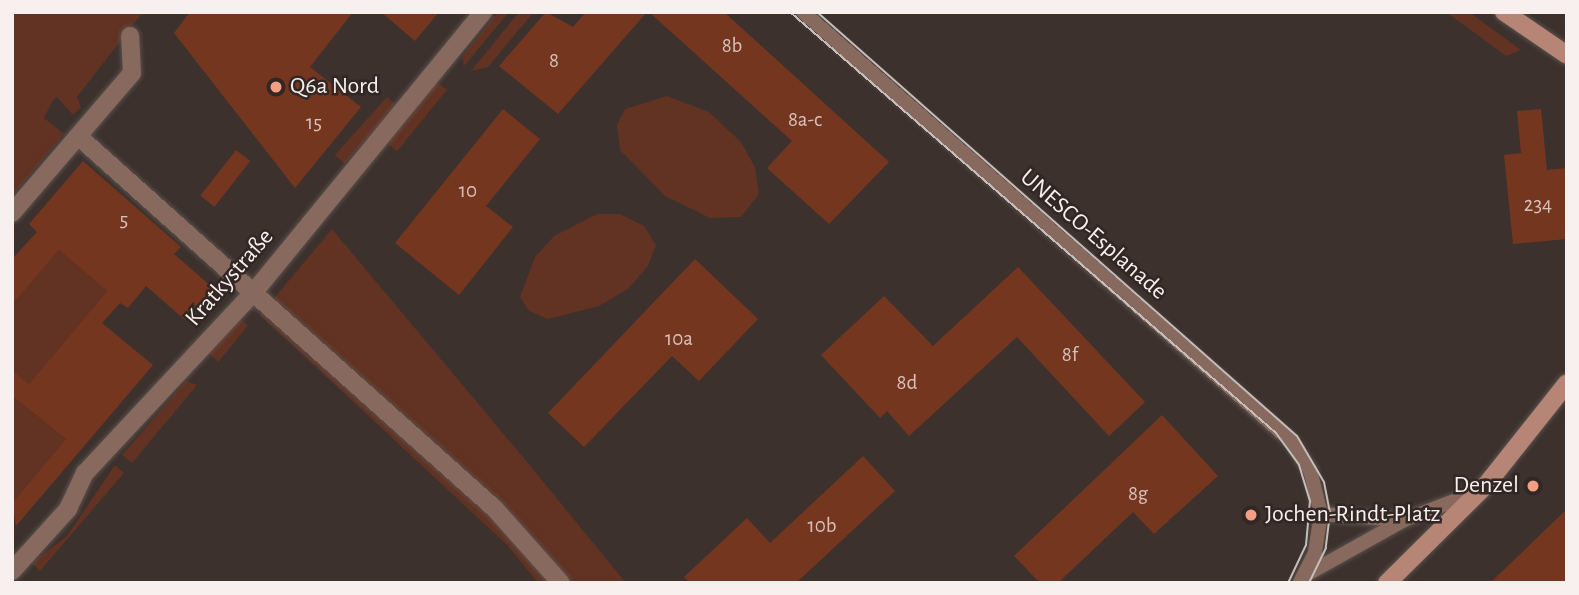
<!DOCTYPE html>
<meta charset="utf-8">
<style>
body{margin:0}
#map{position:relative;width:1579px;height:595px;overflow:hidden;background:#3c312d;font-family:"Alegreya Sans",sans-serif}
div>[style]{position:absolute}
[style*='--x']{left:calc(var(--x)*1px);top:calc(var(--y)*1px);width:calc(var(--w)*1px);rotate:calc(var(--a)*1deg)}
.green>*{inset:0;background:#623222;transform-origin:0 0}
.building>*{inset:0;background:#753620;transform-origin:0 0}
.roads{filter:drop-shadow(0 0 2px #5a504c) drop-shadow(0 0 2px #5a504c)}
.lane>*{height:14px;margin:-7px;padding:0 7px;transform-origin:7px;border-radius:7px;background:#87695e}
.street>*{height:18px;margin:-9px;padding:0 9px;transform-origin:9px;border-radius:9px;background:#87695e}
.secondary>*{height:18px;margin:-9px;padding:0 9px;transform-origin:9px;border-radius:9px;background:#b68575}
.tram>*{height:2px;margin:-1px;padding:0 1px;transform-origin:1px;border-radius:1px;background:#c5bdba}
.dots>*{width:19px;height:19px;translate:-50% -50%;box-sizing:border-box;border:4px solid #322723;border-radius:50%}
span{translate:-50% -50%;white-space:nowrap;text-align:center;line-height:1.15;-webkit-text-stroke:5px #322723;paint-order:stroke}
.number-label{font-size:21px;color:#d7c2ba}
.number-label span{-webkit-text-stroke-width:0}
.poi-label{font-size:24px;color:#f8f0ee}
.left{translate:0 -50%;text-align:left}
.right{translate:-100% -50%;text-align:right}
.street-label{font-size:24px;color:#f8f0ee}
.frame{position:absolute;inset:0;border:14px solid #f8f0ee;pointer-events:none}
</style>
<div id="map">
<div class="green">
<div style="clip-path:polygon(12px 12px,143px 12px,77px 97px,81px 108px,73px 115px,57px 97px,53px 100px,44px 118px,64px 134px,12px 196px)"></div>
<div style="clip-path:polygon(498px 12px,509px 12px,464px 66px,462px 57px)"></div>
<div style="clip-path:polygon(519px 12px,534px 12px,488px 67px,471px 71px)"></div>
<div style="clip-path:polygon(1446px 12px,1469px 12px,1521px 50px,1506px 56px)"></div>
<div style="left:436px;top:81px;width:14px;height:79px;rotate:39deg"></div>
<div style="clip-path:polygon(667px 96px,709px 112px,741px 142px,755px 167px,759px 194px,741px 217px,710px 218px,665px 196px,620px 150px,617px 125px,625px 109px)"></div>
<div style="left:387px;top:97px;width:13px;height:78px;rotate:42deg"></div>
<div style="clip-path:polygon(597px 214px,620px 214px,644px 226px,656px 245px,648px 266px,628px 289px,599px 306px,548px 319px,529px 311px,520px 297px,535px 257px,554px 236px)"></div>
<div style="clip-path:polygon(332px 229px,532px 468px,626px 583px,538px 583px,507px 545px,260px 315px)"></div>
<div style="clip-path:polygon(59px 250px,107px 291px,29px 384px,12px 370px,12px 305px)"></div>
<div style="left:238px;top:317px;width:13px;height:47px;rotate:39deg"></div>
<div style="clip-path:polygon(186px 381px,197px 385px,132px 463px,122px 455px)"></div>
<div style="clip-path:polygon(12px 396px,66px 439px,12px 503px)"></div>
<div style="clip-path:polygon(115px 465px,124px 473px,40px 571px,32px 563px,67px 536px)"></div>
</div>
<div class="building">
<div style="clip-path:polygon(190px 12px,353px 12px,310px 67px,361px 107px,295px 188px,174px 33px)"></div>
<div style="clip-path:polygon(381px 12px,439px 12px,415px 41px)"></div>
<div style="clip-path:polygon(546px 12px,573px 27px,586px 12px,647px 12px,558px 114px,499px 66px)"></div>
<div style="clip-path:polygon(649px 12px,724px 12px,889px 162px,829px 224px,767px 168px,792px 141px)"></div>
<div style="clip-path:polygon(503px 109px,540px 139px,486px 206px,513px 227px,459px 295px,395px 243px)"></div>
<div style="clip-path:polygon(1541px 109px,1547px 170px,1567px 168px,1567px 239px,1513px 244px,1504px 155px,1521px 153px,1517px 111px)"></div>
<div style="left:236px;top:150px;width:18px;height:58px;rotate:38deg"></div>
<div style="clip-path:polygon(83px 161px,181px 247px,174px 254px,213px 288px,185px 320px,146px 286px,128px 308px,120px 303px,102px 323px,153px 365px,16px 526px,12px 503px,66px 439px,12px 396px,12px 370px,29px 384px,107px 291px,59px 250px,12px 305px,12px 259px,37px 232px,29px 224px)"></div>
<div style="clip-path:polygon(695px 259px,758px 319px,699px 381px,672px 356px,584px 447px,548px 413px)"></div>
<div style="clip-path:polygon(1018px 267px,1145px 402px,1109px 436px,1017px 337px,909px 436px,887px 411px,880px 418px,821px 355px,884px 296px,933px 346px)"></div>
<div style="clip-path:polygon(1162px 415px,1218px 476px,1154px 534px,1133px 512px,1058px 583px,1040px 583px,1014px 556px)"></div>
<div style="clip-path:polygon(863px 456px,895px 491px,796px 583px,690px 583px,684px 577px,747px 518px,770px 543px)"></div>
<div style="clip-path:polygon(1567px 509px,1567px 583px,1490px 583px)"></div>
</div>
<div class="roads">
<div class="lane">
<div style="--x:803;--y:12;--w:650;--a:41.32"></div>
<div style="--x:1291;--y:441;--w:35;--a:57"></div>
<div style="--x:1310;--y:470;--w:45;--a:76"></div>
<div style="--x:1321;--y:514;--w:39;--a:99"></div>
<div style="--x:1315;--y:553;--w:34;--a:117"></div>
<div style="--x:1321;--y:514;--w:83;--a:4.1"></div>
<div style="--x:1304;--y:576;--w:115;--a:-29.2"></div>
<div style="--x:1404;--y:520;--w:73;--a:-20.9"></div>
</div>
<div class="street">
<div style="--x:78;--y:136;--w:559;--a:41.81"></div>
<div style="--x:495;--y:509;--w:99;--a:48.3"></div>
<div style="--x:12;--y:213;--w:184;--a:-49.4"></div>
<div style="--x:132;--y:73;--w:37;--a:-93"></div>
<div style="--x:12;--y:571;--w:84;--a:-47.9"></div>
<div style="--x:68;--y:509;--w:40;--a:-65"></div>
<div style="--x:85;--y:473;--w:248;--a:-47"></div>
<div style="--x:254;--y:292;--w:362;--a:-50.7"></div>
</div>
<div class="secondary">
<div style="--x:1504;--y:12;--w:76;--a:34.3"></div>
<div style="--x:1387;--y:583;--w:139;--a:-44.7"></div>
<div style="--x:1486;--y:485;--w:130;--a:-51.5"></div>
</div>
</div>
<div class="tram">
<div style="--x:790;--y:12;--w:643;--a:40.9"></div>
<div style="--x:1276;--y:433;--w:39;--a:54"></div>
<div style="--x:1299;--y:465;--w:38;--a:73"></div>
<div style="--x:1310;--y:501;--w:44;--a:95.2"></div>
<div style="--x:1306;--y:545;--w:42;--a:115.3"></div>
<div style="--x:817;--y:12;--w:640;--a:41.46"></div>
<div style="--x:1297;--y:436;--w:53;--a:59.6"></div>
<div style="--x:1324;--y:482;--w:32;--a:79"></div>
<div style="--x:1330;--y:513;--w:35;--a:97"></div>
<div style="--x:1326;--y:548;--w:39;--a:116"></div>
</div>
<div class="dots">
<div style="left:276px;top:87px;background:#f39f83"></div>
<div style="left:1533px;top:486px;background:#f39f83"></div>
<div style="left:1251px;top:515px;background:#f39f83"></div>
</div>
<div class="number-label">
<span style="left:732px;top:46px">8b</span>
<span style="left:554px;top:61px">8</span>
<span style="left:805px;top:120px">8a-c</span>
<span style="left:314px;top:123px">15</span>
<span style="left:468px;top:191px">10</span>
<span style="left:1538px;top:205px">234</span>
<span style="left:124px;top:220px">5</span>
<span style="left:679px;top:339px">10a</span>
<span style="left:1070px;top:355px">8f</span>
<span style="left:907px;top:383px">8d</span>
<span style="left:1138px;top:494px">8g</span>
<span style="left:822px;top:526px">10b</span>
</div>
<div class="poi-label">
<span class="left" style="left:290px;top:87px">Q6a Nord</span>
<span class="right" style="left:1519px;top:486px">Denzel</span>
<span class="left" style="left:1265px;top:515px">Jochen-Rindt-Platz</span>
</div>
<div class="street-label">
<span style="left:1093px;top:235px;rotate:41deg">UNESCO-Esplanade</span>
<span style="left:230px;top:278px;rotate:-49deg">Kratkystraße</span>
</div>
<div class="frame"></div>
</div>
